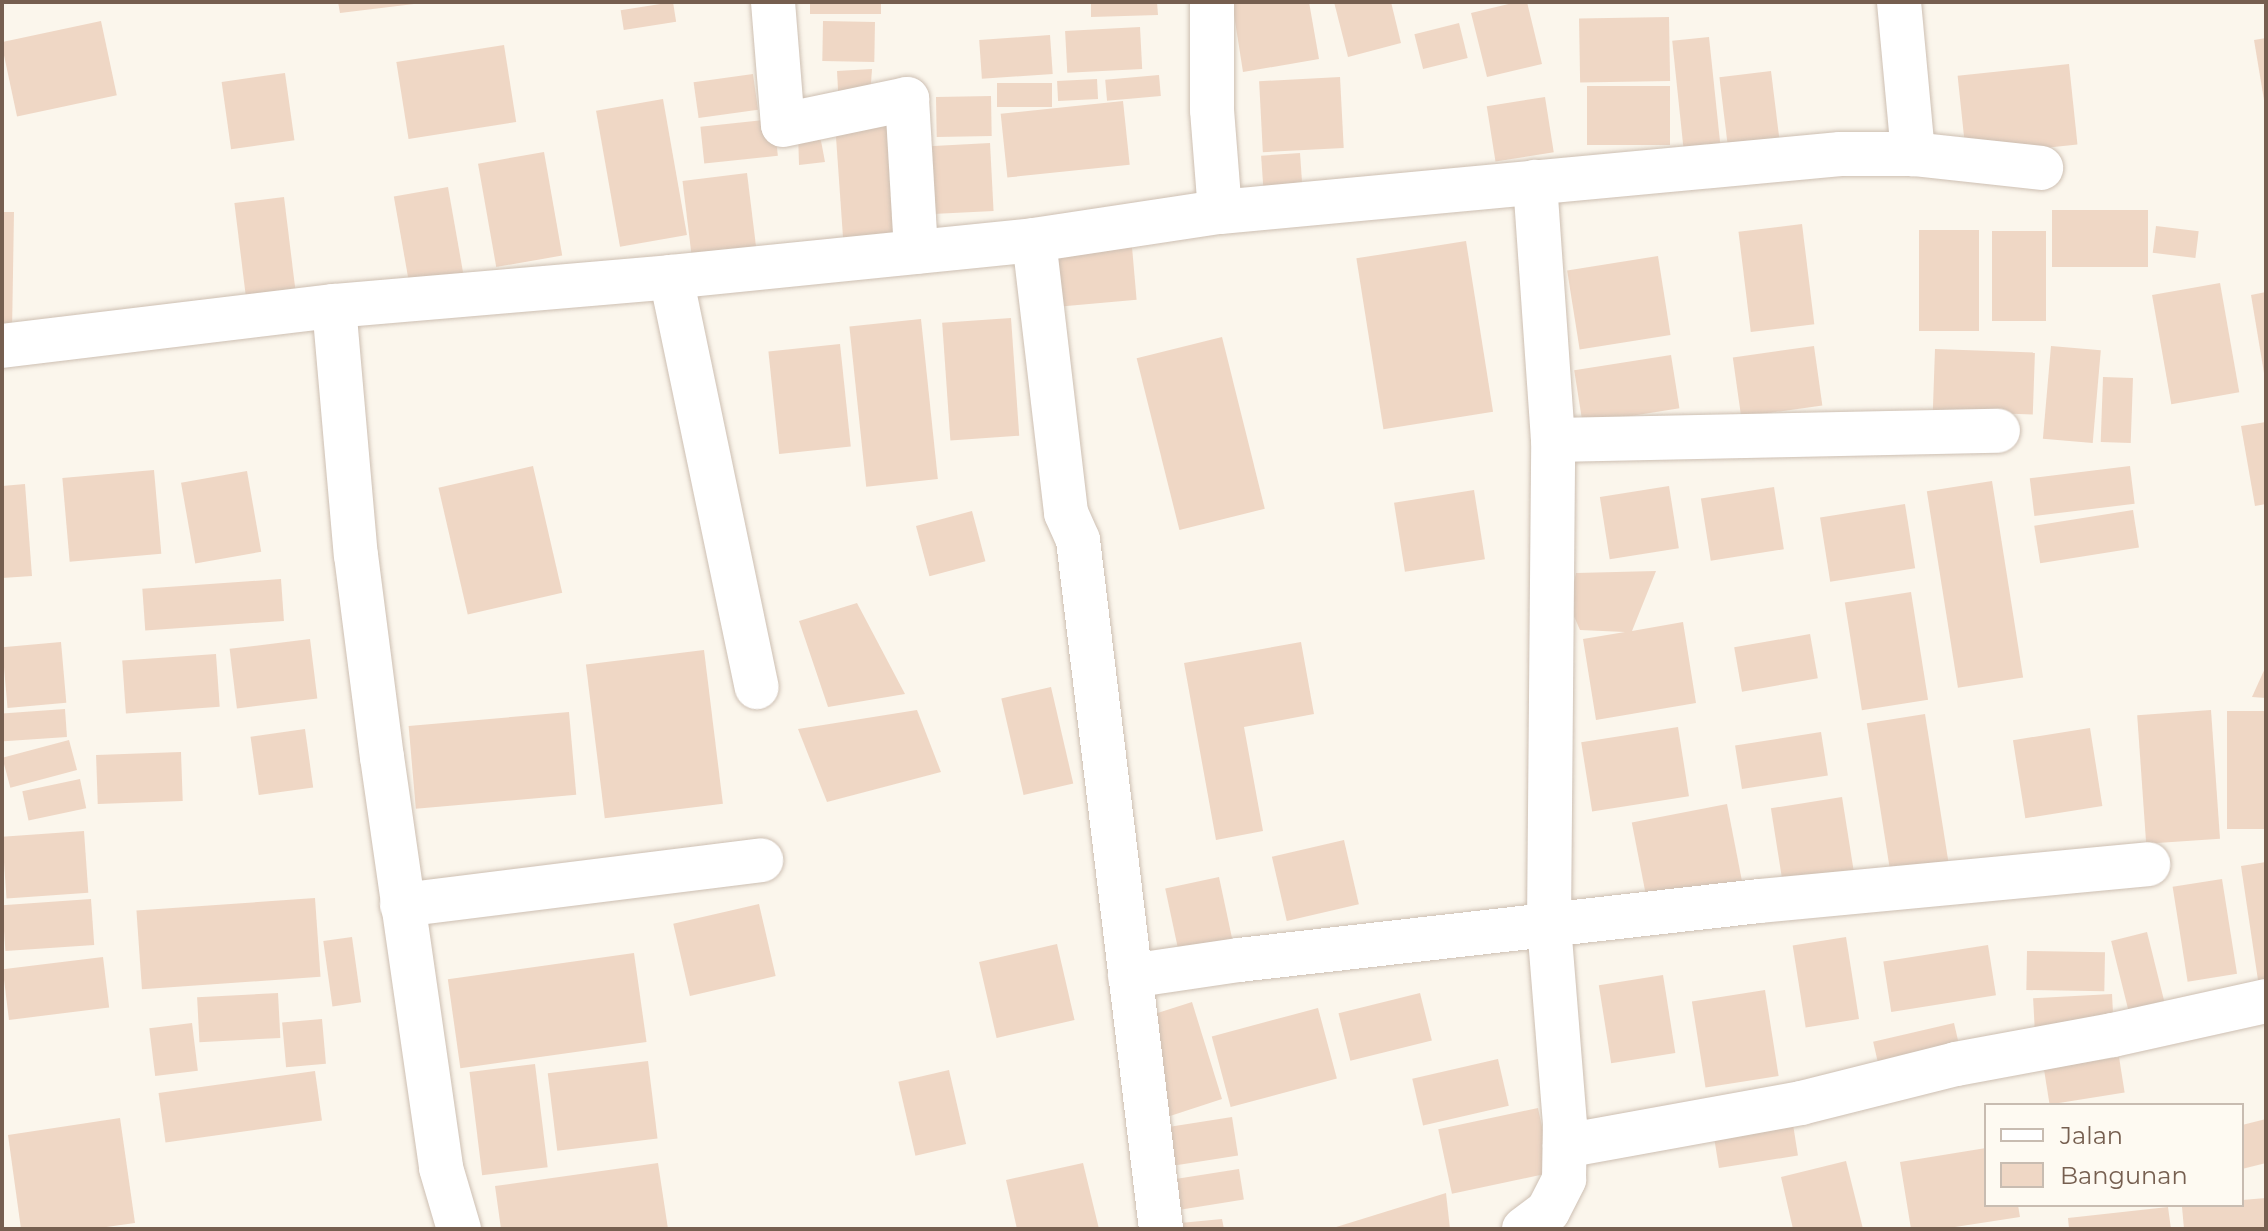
<!DOCTYPE html>
<style>
body{margin:0}
#map{position:relative;width:2268px;height:1231px;overflow:hidden;background:#fbf6ec;font-family:Montserrat,sans-serif}
div>[style]{position:absolute}
[style*='--x']{left:calc(var(--x)*1px);top:calc(var(--y)*1px);width:calc(var(--w)*1px);rotate:calc(var(--a)*1deg)}
.building>*{inset:0;background:#efd7c5;transform-origin:0 0}
.roads{filter:drop-shadow(0 0 2px #cdbfb2) drop-shadow(0 0 2px #cdbfb2)}
.minor>*{height:44px;margin:-22px;padding:0 22px;transform-origin:22px;border-radius:22px;background:#fff}
span{translate:-50% -50%;white-space:nowrap;text-align:center;line-height:1.15;-webkit-text-stroke:7px #fefaf2;paint-order:stroke}
.frame{position:absolute;inset:0;border:4px solid #765f50;pointer-events:none}
.legend{position:absolute;left:1984px;top:1103px;width:260px;height:104px;box-sizing:border-box;background:#fefaf2;border:2px solid #c8bcb1;margin:0;padding:10px 14px;list-style:none;font-size:24px;color:#765f50}
.legend li{display:flex;align-items:center;gap:16px;height:40px}
.legend b{width:40px;border:2px solid #c8bcb1}
</style>
<div id="map">
<div class="building">
<div style="clip-path:polygon(338px 2px,414px 2px,414px 4px,340px 13px)"></div>
<div style="left:673px;top:2px;width:20px;height:53px;rotate:81deg"></div>
<div style="left:810px;top:2px;width:71px;height:12px"></div>
<div style="clip-path:polygon(1091px 2px,1157px 2px,1158px 15px,1091px 17px)"></div>
<div style="clip-path:polygon(1232px 2px,1309px 2px,1319px 59px,1243px 72px)"></div>
<div style="clip-path:polygon(1334px 2px,1391px 2px,1401px 43px,1348px 57px)"></div>
<div style="clip-path:polygon(1517px 2px,1527px 2px,1542px 64px,1487px 77px,1471px 13px)"></div>
<div style="left:1669px;top:17px;width:64px;height:90px;rotate:89deg"></div>
<div style="left:101px;top:21px;width:76px;height:102px;rotate:78deg"></div>
<div style="left:823px;top:21px;width:52px;height:40px;rotate:1deg"></div>
<div style="left:1459px;top:23px;width:36px;height:46px;rotate:76deg"></div>
<div style="left:1140px;top:27px;width:42px;height:75px;rotate:87deg"></div>
<div style="left:1050px;top:35px;width:39px;height:71px;rotate:86deg"></div>
<div style="left:1709px;top:37px;width:115px;height:37px;rotate:84deg"></div>
<div style="clip-path:polygon(2266px 38px,2266px 100px,2264px 100px,2254px 40px)"></div>
<div style="left:504px;top:45px;width:78px;height:109px;rotate:81deg"></div>
<div style="left:2069px;top:64px;width:81px;height:112px;rotate:84deg"></div>
<div style="clip-path:polygon(872px 69px,870px 98px,839px 108px,837px 71px)"></div>
<div style="left:1771px;top:71px;width:84px;height:52px;rotate:83deg"></div>
<div style="left:285px;top:73px;width:68px;height:64px;rotate:82deg"></div>
<div style="left:753px;top:74px;width:36px;height:60px;rotate:82deg"></div>
<div style="left:1159px;top:75px;width:21px;height:54px;rotate:85deg"></div>
<div style="left:1340px;top:77px;width:71px;height:81px;rotate:87deg"></div>
<div style="left:1097px;top:79px;width:20px;height:40px;rotate:87deg"></div>
<div style="left:1052px;top:83px;width:24px;height:55px;rotate:90deg"></div>
<div style="left:1670px;top:86px;width:59px;height:83px;rotate:90deg"></div>
<div style="left:991px;top:96px;width:40px;height:55px;rotate:89deg"></div>
<div style="left:1545px;top:97px;width:56px;height:59px;rotate:81deg"></div>
<div style="left:663px;top:99px;width:138px;height:68px;rotate:80deg"></div>
<div style="left:1123px;top:101px;width:64px;height:123px;rotate:84deg"></div>
<div style="left:905px;top:106px;width:137px;height:71px;rotate:86deg"></div>
<div style="left:774px;top:119px;width:37px;height:74px;rotate:84deg"></div>
<div style="clip-path:polygon(818px 125px,825px 162px,799px 165px,798px 132px)"></div>
<div style="left:990px;top:143px;width:68px;height:66px;rotate:87deg"></div>
<div style="left:544px;top:152px;width:105px;height:67px;rotate:80deg"></div>
<div style="left:1300px;top:153px;width:46px;height:39px;rotate:86deg"></div>
<div style="left:747px;top:173px;width:86px;height:65px;rotate:83deg"></div>
<div style="left:448px;top:187px;width:101px;height:55px;rotate:80deg"></div>
<div style="left:284px;top:197px;width:103px;height:50px;rotate:83deg"></div>
<div style="left:2148px;top:210px;width:57px;height:96px;rotate:90deg"></div>
<div style="clip-path:polygon(2px 212px,14px 212px,12px 333px,2px 333px)"></div>
<div style="left:1802px;top:224px;width:101px;height:64px;rotate:83deg"></div>
<div style="left:2156px;top:226px;width:43px;height:27px;rotate:7deg"></div>
<div style="left:1919px;top:230px;width:60px;height:101px"></div>
<div style="left:2046px;top:231px;width:90px;height:54px;rotate:90deg"></div>
<div style="left:1466px;top:241px;width:173px;height:111px;rotate:81deg"></div>
<div style="left:1132px;top:247px;width:53px;height:90px;rotate:85deg"></div>
<div style="left:1658px;top:256px;width:80px;height:92px;rotate:81deg"></div>
<div style="left:2220px;top:283px;width:111px;height:69px;rotate:80deg"></div>
<div style="clip-path:polygon(2266px 292px,2266px 372px,2264px 373px,2251px 295px)"></div>
<div style="left:1011px;top:318px;width:118px;height:69px;rotate:86deg"></div>
<div style="left:921px;top:319px;width:161px;height:72px;rotate:84deg"></div>
<div style="left:1222px;top:337px;width:177px;height:88px;rotate:76deg"></div>
<div style="left:840px;top:344px;width:103px;height:72px;rotate:84deg"></div>
<div style="left:1814px;top:346px;width:60px;height:82px;rotate:82deg"></div>
<div style="left:2051px;top:346px;width:50px;height:93px;rotate:5deg"></div>
<div style="left:1935px;top:349px;width:100px;height:62px;rotate:2deg"></div>
<div style="left:1671px;top:355px;width:54px;height:98px;rotate:81deg"></div>
<div style="left:2103px;top:377px;width:30px;height:65px;rotate:2deg"></div>
<div style="clip-path:polygon(2266px 422px,2266px 504px,2255px 506px,2241px 426px)"></div>
<div style="left:533px;top:466px;width:130px;height:97px;rotate:77deg"></div>
<div style="left:2130px;top:466px;width:38px;height:101px;rotate:83deg"></div>
<div style="left:154px;top:470px;width:84px;height:92px;rotate:85deg"></div>
<div style="left:247px;top:471px;width:82px;height:67px;rotate:80deg"></div>
<div style="left:1992px;top:481px;width:199px;height:66px;rotate:81deg"></div>
<div style="clip-path:polygon(25px 484px,32px 576px,2px 578px,2px 486px)"></div>
<div style="left:1669px;top:486px;width:63px;height:70px;rotate:81deg"></div>
<div style="left:1774px;top:487px;width:63px;height:74px;rotate:81deg"></div>
<div style="left:1474px;top:490px;width:70px;height:81px;rotate:81deg"></div>
<div style="left:1905px;top:504px;width:65px;height:86px;rotate:81deg"></div>
<div style="left:2133px;top:510px;width:38px;height:100px;rotate:81deg"></div>
<div style="left:972px;top:511px;width:52px;height:58px;rotate:75deg"></div>
<div style="clip-path:polygon(1656px 571px,1632px 631px,1683px 622px,1696px 703px,1596px 720px,1583px 639px,1625px 632px,1580px 630px,1569px 605px,1576px 573px)"></div>
<div style="left:281px;top:579px;width:42px;height:139px;rotate:86deg"></div>
<div style="left:1911px;top:592px;width:109px;height:67px;rotate:81deg"></div>
<div style="clip-path:polygon(857px 603px,905px 694px,828px 707px,799px 621px)"></div>
<div style="left:1810px;top:634px;width:45px;height:77px;rotate:80deg"></div>
<div style="left:310px;top:639px;width:60px;height:81px;rotate:83deg"></div>
<div style="left:61px;top:642px;width:61px;height:59px;rotate:85deg"></div>
<div style="clip-path:polygon(1301px 642px,1314px 714px,1244px 727px,1263px 831px,1216px 840px,1184px 663px)"></div>
<div style="left:704px;top:650px;width:155px;height:119px;rotate:83deg"></div>
<div style="left:216px;top:654px;width:53px;height:94px;rotate:86deg"></div>
<div style="clip-path:polygon(2266px 666px,2266px 698px,2252px 697px)"></div>
<div style="left:1051px;top:687px;width:99px;height:51px;rotate:77deg"></div>
<div style="left:65px;top:709px;width:28px;height:63px;rotate:86deg"></div>
<div style="clip-path:polygon(917px 710px,941px 772px,827px 802px,798px 729px)"></div>
<div style="left:2211px;top:710px;width:129px;height:74px;rotate:86deg"></div>
<div style="left:2266px;top:711px;width:118px;height:39px;rotate:90deg"></div>
<div style="left:569px;top:712px;width:83px;height:161px;rotate:85deg"></div>
<div style="left:1925px;top:714px;width:151px;height:59px;rotate:81deg"></div>
<div style="left:1678px;top:727px;width:70px;height:98px;rotate:81deg"></div>
<div style="left:2090px;top:728px;width:79px;height:78px;rotate:81deg"></div>
<div style="left:305px;top:729px;width:59px;height:55px;rotate:82deg"></div>
<div style="left:1821px;top:732px;width:44px;height:87px;rotate:81deg"></div>
<div style="left:69px;top:740px;width:31px;height:69px;rotate:75deg"></div>
<div style="left:181px;top:752px;width:49px;height:85px;rotate:88deg"></div>
<div style="left:80px;top:779px;width:30px;height:59px;rotate:78deg"></div>
<div style="left:1842px;top:797px;width:81px;height:72px;rotate:81deg"></div>
<div style="left:1727px;top:804px;width:80px;height:97px;rotate:79deg"></div>
<div style="left:84px;top:831px;width:62px;height:82px;rotate:86deg"></div>
<div style="left:1344px;top:840px;width:66px;height:74px;rotate:77deg"></div>
<div style="clip-path:polygon(2266px 862px,2266px 986px,2259px 987px,2241px 866px)"></div>
<div style="left:1219px;top:877px;width:64px;height:55px;rotate:78deg"></div>
<div style="left:2222px;top:879px;width:96px;height:50px;rotate:81deg"></div>
<div style="left:315px;top:898px;width:79px;height:179px;rotate:86deg"></div>
<div style="left:91px;top:899px;width:46px;height:89px;rotate:86deg"></div>
<div style="left:759px;top:904px;width:74px;height:88px;rotate:77deg"></div>
<div style="left:2147px;top:932px;width:88px;height:37px;rotate:76deg"></div>
<div style="left:352px;top:937px;width:66px;height:29px;rotate:82deg"></div>
<div style="left:1846px;top:937px;width:83px;height:54px;rotate:81deg"></div>
<div style="left:1057px;top:944px;width:78px;height:80px;rotate:77deg"></div>
<div style="left:1988px;top:945px;width:51px;height:106px;rotate:81deg"></div>
<div style="left:2027px;top:951px;width:78px;height:39px;rotate:1deg"></div>
<div style="left:634px;top:953px;width:90px;height:188px;rotate:82deg"></div>
<div style="left:103px;top:957px;width:51px;height:101px;rotate:83deg"></div>
<div style="left:1663px;top:975px;width:79px;height:65px;rotate:81deg"></div>
<div style="left:1765px;top:990px;width:87px;height:74px;rotate:81deg"></div>
<div style="left:278px;top:993px;width:45px;height:81px;rotate:87deg"></div>
<div style="left:1420px;top:993px;width:49px;height:84px;rotate:76deg"></div>
<div style="left:2112px;top:994px;width:40px;height:79px;rotate:87deg"></div>
<div style="clip-path:polygon(1192px 1002px,1222px 1099px,1167px 1117px,1145px 1017px)"></div>
<div style="left:1318px;top:1008px;width:73px;height:110px;rotate:75deg"></div>
<div style="left:322px;top:1019px;width:45px;height:40px;rotate:85deg"></div>
<div style="left:192px;top:1023px;width:48px;height:43px;rotate:83deg"></div>
<div style="left:1954px;top:1023px;width:36px;height:83px;rotate:77deg"></div>
<div style="left:2119px;top:1057px;width:36px;height:76px;rotate:81deg"></div>
<div style="left:1498px;top:1059px;width:48px;height:88px;rotate:77deg"></div>
<div style="left:648px;top:1061px;width:78px;height:101px;rotate:83deg"></div>
<div style="left:535px;top:1064px;width:104px;height:66px;rotate:83deg"></div>
<div style="left:949px;top:1070px;width:76px;height:52px;rotate:77deg"></div>
<div style="left:315px;top:1071px;width:50px;height:158px;rotate:82deg"></div>
<div style="left:1538px;top:1108px;width:66px;height:102px;rotate:78deg"></div>
<div style="left:1232px;top:1117px;width:39px;height:74px;rotate:81deg"></div>
<div style="clip-path:polygon(120px 1118px,135px 1223px,92px 1229px,21px 1229px,8px 1135px)"></div>
<div style="left:1792px;top:1118px;width:38px;height:80px;rotate:81deg"></div>
<div style="clip-path:polygon(2266px 1119px,2266px 1163px,2242px 1169px,2242px 1125px)"></div>
<div style="clip-path:polygon(1986px 1148px,1986px 1205px,2018px 1205px,2020px 1217px,1942px 1229px,1911px 1229px,1900px 1162px)"></div>
<div style="clip-path:polygon(1846px 1161px,1863px 1229px,1793px 1229px,1781px 1177px)"></div>
<div style="clip-path:polygon(658px 1163px,668px 1229px,501px 1229px,495px 1186px)"></div>
<div style="clip-path:polygon(1083px 1163px,1099px 1229px,1017px 1229px,1006px 1180px)"></div>
<div style="left:1239px;top:1169px;width:31px;height:82px;rotate:81deg"></div>
<div style="clip-path:polygon(1446px 1193px,1450px 1229px,1333px 1229px,1333px 1228px)"></div>
<div style="clip-path:polygon(2266px 1198px,2266px 1229px,2184px 1229px,2182px 1207px,2242px 1205px,2242px 1200px)"></div>
<div style="clip-path:polygon(2168px 1207px,2171px 1229px,2069px 1229px,2068px 1218px)"></div>
<div style="clip-path:polygon(1222px 1219px,1224px 1229px,1171px 1229px,1170px 1224px)"></div>
</div>
<div class="roads">
<div class="minor">
<div style="--x:773;--y:2;--w:123;--a:85.4"></div>
<div style="--x:783;--y:125;--w:127;--a:-11.8"></div>
<div style="--x:907;--y:99;--w:153;--a:86.6"></div>
<div style="--x:1212;--y:2;--w:108;--a:90"></div>
<div style="--x:1212;--y:110;--w:102;--a:85.5"></div>
<div style="--x:1899;--y:2;--w:153;--a:84.7"></div>
<div style="--x:1034;--y:240;--w:275;--a:83.3"></div>
<div style="--x:1066;--y:513;--w:30;--a:66"></div>
<div style="--x:1078;--y:540;--w:694;--a:83.13"></div>
<div style="--x:671;--y:277;--w:419;--a:78.2"></div>
<div style="--x:334;--y:306;--w:250;--a:85"></div>
<div style="--x:356;--y:555;--w:204;--a:82.7"></div>
<div style="--x:382;--y:757;--w:415;--a:81.8"></div>
<div style="--x:441;--y:1168;--w:64;--a:73.6"></div>
<div style="--x:2;--y:346;--w:334;--a:-6.9"></div>
<div style="--x:334;--y:306;--w:338;--a:-4.9"></div>
<div style="--x:671;--y:277;--w:365;--a:-5.8"></div>
<div style="--x:1034;--y:240;--w:188;--a:-8.6"></div>
<div style="--x:1220;--y:212;--w:623;--a:-5.34"></div>
<div style="--x:1840;--y:154;--w:73;--a:0"></div>
<div style="--x:1913;--y:154;--w:129;--a:6.2"></div>
<div style="--x:1553;--y:440;--w:445;--a:-1.2"></div>
<div style="--x:402;--y:905;--w:362;--a:-7.1"></div>
<div style="--x:1130;--y:976;--w:110;--a:-8.4"></div>
<div style="--x:1239;--y:960;--w:523;--a:-6.47"></div>
<div style="--x:1759;--y:901;--w:391;--a:-5.4"></div>
<div style="--x:1565;--y:1146;--w:240;--a:-10.3"></div>
<div style="--x:1801;--y:1103;--w:160;--a:-14.1"></div>
<div style="--x:1956;--y:1064;--w:160;--a:-10.5"></div>
<div style="--x:2113;--y:1035;--w:157;--a:-12.5"></div>
<div style="--x:1524;--y:1229;--w:30;--a:-37"></div>
<div style="--x:1548;--y:1211;--w:36;--a:-63"></div>
<div style="--x:1564;--y:1179;--w:55;--a:-89"></div>
<div style="--x:1565;--y:1124;--w:200;--a:-94.6"></div>
<div style="--x:1549;--y:925;--w:485;--a:-89.5"></div>
<div style="--x:1553;--y:440;--w:259;--a:-94"></div>
</div>
</div>
<div class="frame"></div>
<ul class="legend">
<li><b style="height:10px;background:#fff"></b>Jalan</li>
<li><b style="height:22px;background:#efd7c5"></b>Bangunan</li>
</ul>
</div>
